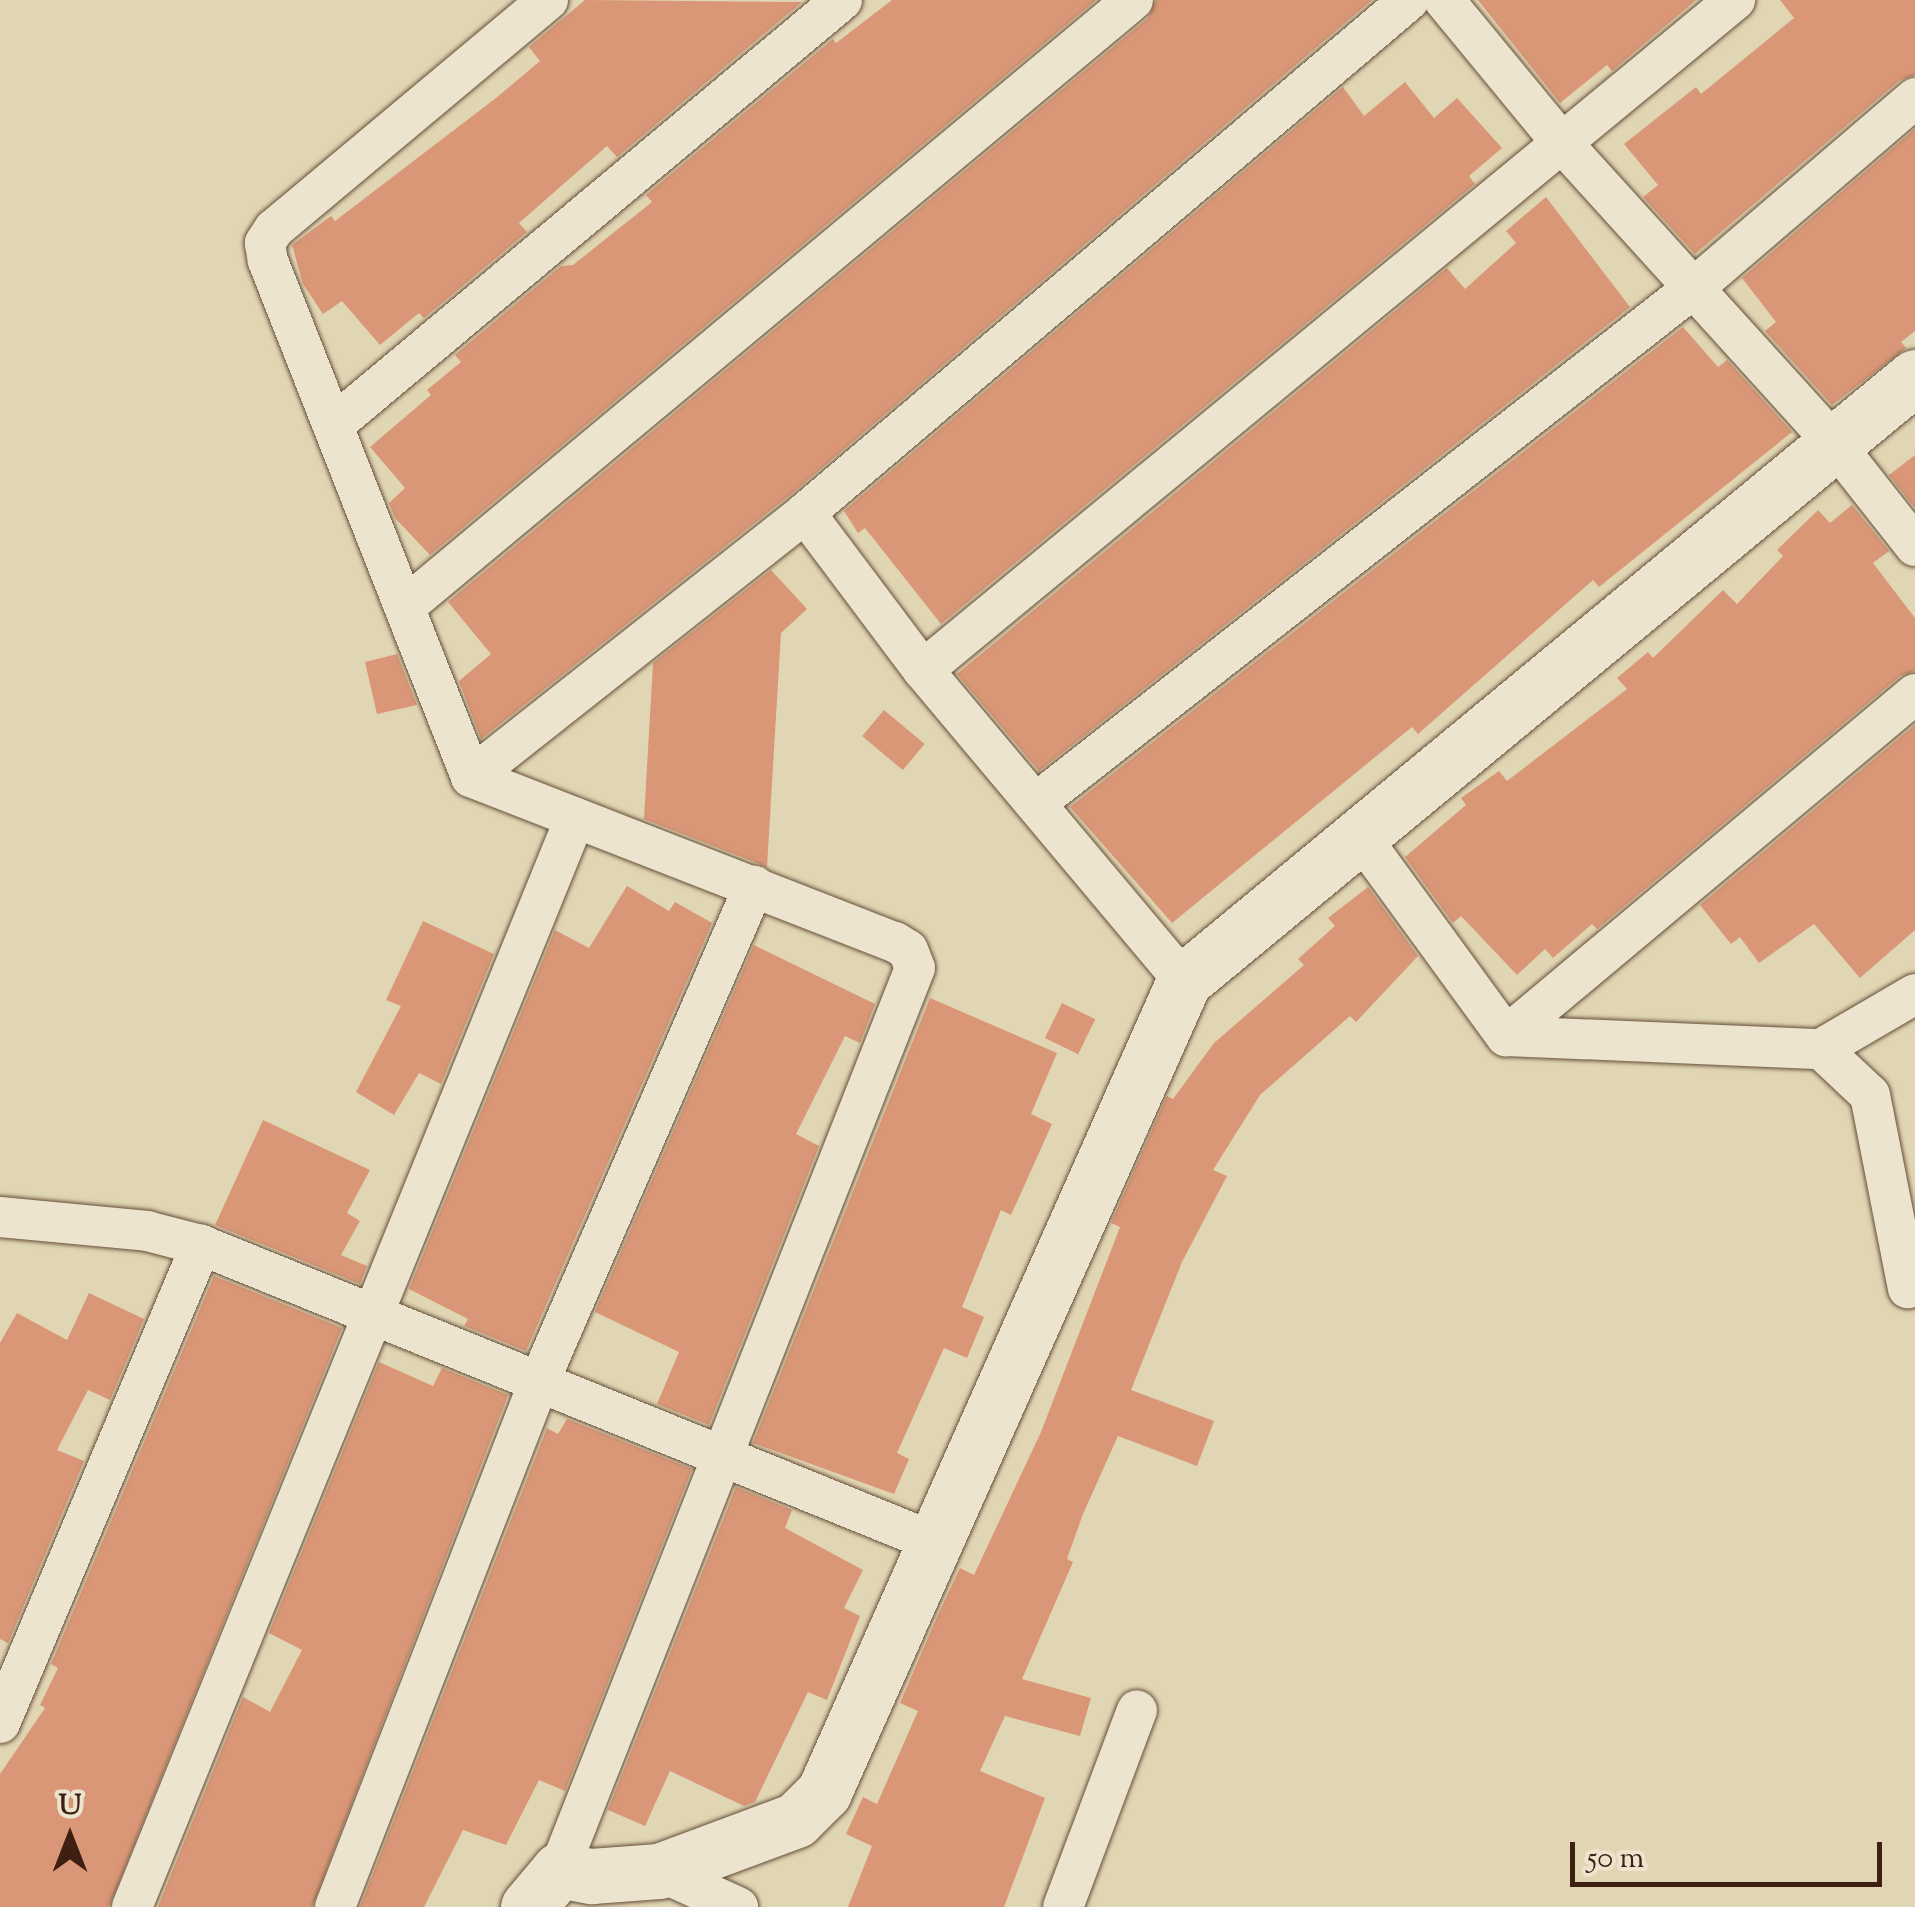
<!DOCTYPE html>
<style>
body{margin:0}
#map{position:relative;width:1915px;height:1907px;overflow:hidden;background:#e1d6b3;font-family:"Sorts Mill Goudy",serif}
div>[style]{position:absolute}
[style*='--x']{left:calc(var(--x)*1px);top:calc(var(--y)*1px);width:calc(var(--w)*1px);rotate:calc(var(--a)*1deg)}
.building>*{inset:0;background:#d99777;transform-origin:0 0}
.roads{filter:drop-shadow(0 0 2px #664e3a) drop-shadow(0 0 2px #664e3a)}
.street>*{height:40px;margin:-20px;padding:0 20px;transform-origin:20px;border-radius:20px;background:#ece4ce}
.secondary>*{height:55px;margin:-27.5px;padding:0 27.5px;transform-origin:27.5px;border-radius:27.5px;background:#ece4ce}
span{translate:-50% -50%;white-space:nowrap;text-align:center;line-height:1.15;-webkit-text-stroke:8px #ece4ce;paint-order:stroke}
.north{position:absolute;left:20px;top:1787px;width:100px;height:100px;-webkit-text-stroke:8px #ece4ce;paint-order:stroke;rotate:0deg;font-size:28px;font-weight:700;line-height:40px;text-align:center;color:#3d2012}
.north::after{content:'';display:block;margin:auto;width:35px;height:45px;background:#3d2012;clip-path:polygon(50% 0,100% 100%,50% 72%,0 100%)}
.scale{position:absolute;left:1570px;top:1842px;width:312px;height:45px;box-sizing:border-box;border:5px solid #3d2012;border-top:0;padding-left:12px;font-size:30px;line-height:35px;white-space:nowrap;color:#3d2012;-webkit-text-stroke:8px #ece4ce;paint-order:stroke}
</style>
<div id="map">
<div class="building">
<div style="clip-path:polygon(585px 0,802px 2px,617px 157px,607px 146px,519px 223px,527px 232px,424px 318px,419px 313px,380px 345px,342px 301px,323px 314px,303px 284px,292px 245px,331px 216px,335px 221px,496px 98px,540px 61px,529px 47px)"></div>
<div style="clip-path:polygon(892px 0,1096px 0,430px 555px,395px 518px,389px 503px,405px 488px,370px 447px,431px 395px,427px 390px,461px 362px,455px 355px,561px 266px,573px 265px,652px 202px,646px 195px,833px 39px,836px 43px)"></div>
<div style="clip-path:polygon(1156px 0,1372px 0,790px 495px,481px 739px,459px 681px,491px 654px,448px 602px,1148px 18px)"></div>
<div style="clip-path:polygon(1478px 0,1696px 0,1612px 71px,1607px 65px,1560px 103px)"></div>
<div style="clip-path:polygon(1780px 0,1915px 0,1915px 75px,1900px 80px,1695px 254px,1643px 197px,1658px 185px,1624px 144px,1696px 87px,1701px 94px,1794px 18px)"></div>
<div style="clip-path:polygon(1405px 82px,1434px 118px,1457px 98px,1502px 148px,1469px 176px,1475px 184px,941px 624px,865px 528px,858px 533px,844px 511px,1343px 87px,1364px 116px)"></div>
<div style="clip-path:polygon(1915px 129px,1915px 331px,1901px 342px,1906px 348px,1832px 405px,1765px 331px,1776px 322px,1742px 278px)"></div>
<div style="clip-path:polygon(1546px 197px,1630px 307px,1039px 771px,957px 674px,1447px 268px,1465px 289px,1516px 243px,1506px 231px)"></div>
<div style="clip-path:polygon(1683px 327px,1718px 367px,1727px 360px,1792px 432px,1599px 587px,1593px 580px,1418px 734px,1412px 727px,1172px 923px,1070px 807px)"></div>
<div style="clip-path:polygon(1915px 455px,1915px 508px,1889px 475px)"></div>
<div style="clip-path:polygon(1852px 505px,1889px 551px,1873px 563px,1915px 618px,1915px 671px,1900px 676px,1597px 929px,1592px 924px,1553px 958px,1545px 949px,1517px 975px,1461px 916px,1453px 923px,1405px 857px,1466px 805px,1461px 798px,1499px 771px,1507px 781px,1627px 689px,1617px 678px,1648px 652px,1653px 658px,1723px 590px,1737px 604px,1783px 556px,1777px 550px,1818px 510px,1830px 523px)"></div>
<div style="clip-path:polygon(771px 570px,807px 609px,781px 633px,767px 867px,644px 819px,653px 663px)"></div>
<div style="clip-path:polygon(397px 654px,417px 705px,377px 714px,365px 662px)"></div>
<div style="left:884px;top:710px;width:53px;height:34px;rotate:40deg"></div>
<div style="clip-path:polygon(1915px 725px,1915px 930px,1860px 978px,1814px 924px,1759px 963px,1740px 937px,1731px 944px,1700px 905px)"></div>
<div style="clip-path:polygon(627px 886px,669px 911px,675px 902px,712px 923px,526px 1351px,464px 1326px,468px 1319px,409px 1289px,555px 930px,589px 948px)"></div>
<div style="clip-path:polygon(1368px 887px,1418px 956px,1356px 1022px,1350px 1016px,1260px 1095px,1213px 1170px,1227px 1176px,1182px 1262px,1131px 1390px,1214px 1421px,1197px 1466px,1118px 1436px,1083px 1514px,1067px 1559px,1073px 1562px,1022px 1679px,1091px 1698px,1080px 1736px,1005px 1716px,980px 1771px,1045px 1798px,1004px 1907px,848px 1907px,872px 1846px,846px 1834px,863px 1797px,877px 1804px,918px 1711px,900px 1703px,937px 1617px,960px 1568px,974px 1575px,1041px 1432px,1120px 1227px,1111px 1223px,1167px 1096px,1173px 1099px,1214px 1043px,1304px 965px,1298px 959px,1335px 926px,1328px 918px)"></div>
<div style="clip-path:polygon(423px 921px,494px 954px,441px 1084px,419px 1073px,394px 1115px,356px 1092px,401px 1006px,386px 1000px)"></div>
<div style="clip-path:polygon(754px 945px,875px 1004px,860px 1043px,845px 1036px,796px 1134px,819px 1146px,709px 1425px,657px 1404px,679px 1352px,595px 1312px)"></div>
<div style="clip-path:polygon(930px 998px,1057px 1053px,1031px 1114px,1052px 1124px,1011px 1215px,1001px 1210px,962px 1307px,984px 1317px,967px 1358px,944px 1348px,897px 1453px,909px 1459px,894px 1494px,753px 1443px)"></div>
<div style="left:1062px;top:1003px;width:37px;height:39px;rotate:26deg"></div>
<div style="clip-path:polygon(263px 1120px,370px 1170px,347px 1213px,360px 1221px,341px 1255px,367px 1266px,360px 1284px,215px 1225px)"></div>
<div style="clip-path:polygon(214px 1276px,342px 1328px,109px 1907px,0 1907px,0 1774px,45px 1708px,40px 1705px,58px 1668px,51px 1664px)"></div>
<div style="clip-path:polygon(89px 1293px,144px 1319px,110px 1400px,88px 1390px,57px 1450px,84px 1461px,8px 1643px,0 1639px,0 1343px,17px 1313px,67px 1340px)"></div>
<div style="clip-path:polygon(379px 1362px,433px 1386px,442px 1368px,508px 1395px,312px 1907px,158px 1907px,243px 1697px,270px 1712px,302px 1650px,269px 1633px)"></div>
<div style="clip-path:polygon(567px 1419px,692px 1469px,565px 1791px,539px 1780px,506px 1845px,463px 1830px,424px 1907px,360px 1907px,547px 1428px,558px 1434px)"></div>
<div style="clip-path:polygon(736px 1487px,792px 1510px,785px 1528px,863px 1570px,844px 1608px,860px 1616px,827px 1700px,808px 1692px,755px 1802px,744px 1806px,670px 1771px,645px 1826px,608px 1810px)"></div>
</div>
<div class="roads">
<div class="street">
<div style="--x:548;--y:0;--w:357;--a:140.1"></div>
<div style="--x:274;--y:229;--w:17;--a:123"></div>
<div style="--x:265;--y:243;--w:18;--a:81"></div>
<div style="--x:268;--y:261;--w:554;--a:68.52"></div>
<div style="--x:471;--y:777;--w:455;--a:21.3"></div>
<div style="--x:895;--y:942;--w:15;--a:32"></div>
<div style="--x:908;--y:950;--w:19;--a:69"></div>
<div style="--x:915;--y:968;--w:970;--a:111.54"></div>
<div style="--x:1444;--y:0;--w:185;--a:50.5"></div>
<div style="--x:1562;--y:143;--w:405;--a:47.8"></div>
<div style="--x:1834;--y:443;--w:131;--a:51.8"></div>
<div style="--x:337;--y:422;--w:658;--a:-39.88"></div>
<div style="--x:805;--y:513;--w:196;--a:53.1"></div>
<div style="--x:923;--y:670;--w:406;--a:50"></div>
<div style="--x:407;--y:605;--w:945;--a:-39.81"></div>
<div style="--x:923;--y:670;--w:1053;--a:-39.53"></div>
<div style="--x:471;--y:777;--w:426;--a:-38.3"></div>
<div style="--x:805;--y:513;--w:792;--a:-40.34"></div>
<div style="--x:1036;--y:803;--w:838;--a:-38.07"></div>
<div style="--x:1696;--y:286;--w:289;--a:-40.6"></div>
<div style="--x:1360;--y:836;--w:248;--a:53.9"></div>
<div style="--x:1506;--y:1036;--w:533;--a:-39.9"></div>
<div style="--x:1506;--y:1036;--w:315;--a:2.4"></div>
<div style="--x:1821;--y:1049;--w:109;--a:-30.3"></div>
<div style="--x:1821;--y:1049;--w:67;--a:43.2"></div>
<div style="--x:1870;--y:1095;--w:197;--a:78.9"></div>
<div style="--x:0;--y:1217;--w:148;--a:5.4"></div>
<div style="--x:147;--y:1231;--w:56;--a:14.5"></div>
<div style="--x:201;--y:1245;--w:796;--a:22.06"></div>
<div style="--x:0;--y:1723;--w:519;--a:-67.19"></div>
<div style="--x:659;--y:1871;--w:87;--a:24.5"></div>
<div style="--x:132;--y:1907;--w:1176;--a:-67.86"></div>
<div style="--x:335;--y:1907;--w:563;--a:-68.77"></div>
<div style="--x:539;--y:1382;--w:541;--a:-66.56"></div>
<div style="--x:1063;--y:1907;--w:210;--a:-69.4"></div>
</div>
<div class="secondary">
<div style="--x:528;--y:1907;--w:48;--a:-50"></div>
<div style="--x:559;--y:1870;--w:33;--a:11"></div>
<div style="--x:591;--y:1876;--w:68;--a:-4.2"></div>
<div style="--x:659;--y:1871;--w:146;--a:-20.4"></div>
<div style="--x:796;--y:1820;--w:40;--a:-45"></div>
<div style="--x:824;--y:1792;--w:887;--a:-66.06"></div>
<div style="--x:1184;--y:981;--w:948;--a:-39.57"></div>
</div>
</div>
<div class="north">U</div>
<div class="scale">50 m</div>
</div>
